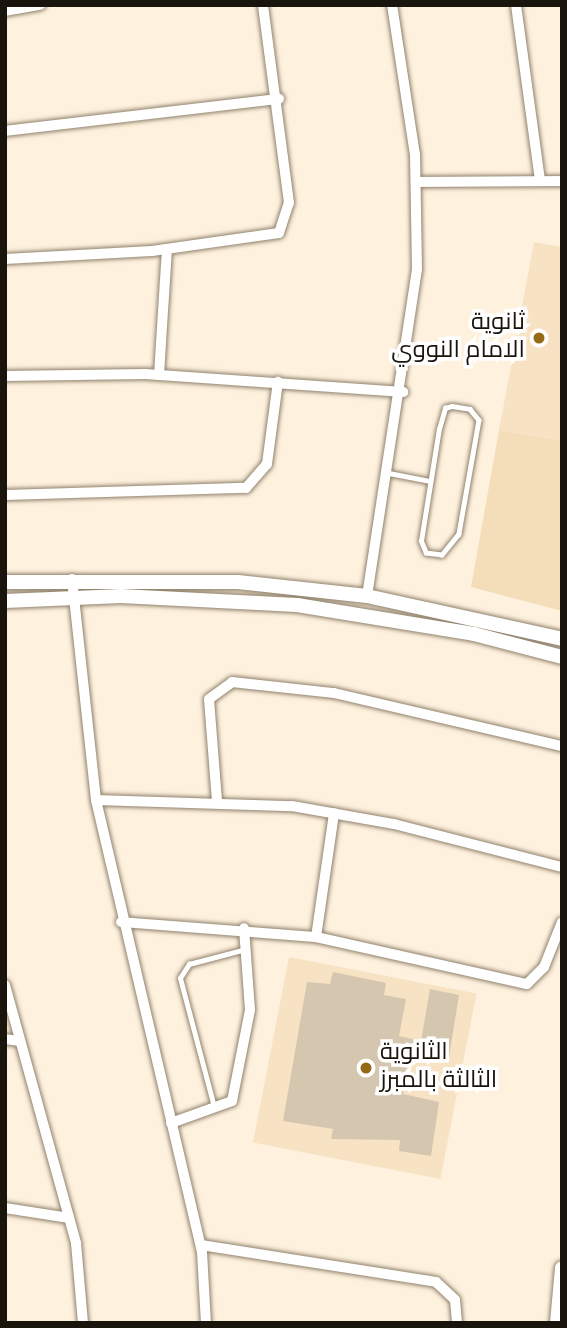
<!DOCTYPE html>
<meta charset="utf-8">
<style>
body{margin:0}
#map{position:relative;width:567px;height:1328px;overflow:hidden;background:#fef1de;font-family:Overpass,Cairo,sans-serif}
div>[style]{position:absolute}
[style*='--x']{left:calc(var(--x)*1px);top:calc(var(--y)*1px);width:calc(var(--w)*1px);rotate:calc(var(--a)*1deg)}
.built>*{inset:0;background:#f7e3c4;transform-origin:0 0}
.green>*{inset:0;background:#f4ddb9}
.building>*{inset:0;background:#d5c6af}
.roads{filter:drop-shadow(0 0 2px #90826c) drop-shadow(0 0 2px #90826c)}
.lane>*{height:4.5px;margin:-2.25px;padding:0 2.25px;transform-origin:2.25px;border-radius:2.25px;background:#fff}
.street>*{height:10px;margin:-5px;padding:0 5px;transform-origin:5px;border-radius:5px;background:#fff}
.secondary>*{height:14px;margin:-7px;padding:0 7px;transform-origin:7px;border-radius:7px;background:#fff}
.dots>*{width:19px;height:19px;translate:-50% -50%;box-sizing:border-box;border:4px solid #fff;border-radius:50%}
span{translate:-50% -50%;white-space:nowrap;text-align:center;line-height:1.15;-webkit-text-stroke:7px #fff;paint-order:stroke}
.poi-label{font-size:24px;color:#1a150c}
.right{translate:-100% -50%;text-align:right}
.left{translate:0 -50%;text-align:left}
.frame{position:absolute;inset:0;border:7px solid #1a150c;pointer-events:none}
</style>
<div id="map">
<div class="built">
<div style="clip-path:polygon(534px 242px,562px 247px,562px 441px,499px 430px)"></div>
<div style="left:289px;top:957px;width:191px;height:189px;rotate:11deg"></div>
</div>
<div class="green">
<div style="clip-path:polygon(499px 430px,562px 441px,562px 611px,471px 587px)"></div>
</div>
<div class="building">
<div style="clip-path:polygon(333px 972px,386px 983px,384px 995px,406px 999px,399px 1036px,421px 1041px,430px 989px,459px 995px,449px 1057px,409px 1050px,403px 1094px,439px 1102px,431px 1156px,399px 1151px,400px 1140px,331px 1139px,333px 1129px,283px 1121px,307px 982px,330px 984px)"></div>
</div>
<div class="roads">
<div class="lane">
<div style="--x:452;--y:406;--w:18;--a:9"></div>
<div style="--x:470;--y:409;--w:14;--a:51"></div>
<div style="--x:479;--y:420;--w:116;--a:100"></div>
<div style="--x:459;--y:534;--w:27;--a:129"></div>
<div style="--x:442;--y:555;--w:16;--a:-173"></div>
<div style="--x:426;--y:553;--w:13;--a:-113"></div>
<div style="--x:421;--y:541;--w:113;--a:-80.9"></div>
<div style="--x:439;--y:429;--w:22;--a:-74"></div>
<div style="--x:445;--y:408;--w:7;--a:-16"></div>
<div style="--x:389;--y:473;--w:42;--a:11"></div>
<div style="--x:214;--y:1107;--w:133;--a:-104.8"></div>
<div style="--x:180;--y:978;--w:17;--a:-57"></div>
<div style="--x:189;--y:964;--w:59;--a:-14.7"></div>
</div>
<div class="street">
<div style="--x:516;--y:5;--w:177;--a:82.2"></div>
<div style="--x:5;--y:11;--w:36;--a:-10"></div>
<div style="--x:5;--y:131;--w:276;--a:-6.7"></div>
<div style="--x:416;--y:182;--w:146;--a:-0.4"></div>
<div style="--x:5;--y:259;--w:147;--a:-3.1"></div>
<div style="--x:152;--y:251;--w:128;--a:-8.1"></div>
<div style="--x:279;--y:233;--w:32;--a:-72"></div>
<div style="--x:289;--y:203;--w:200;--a:-97.5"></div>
<div style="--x:159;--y:375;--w:126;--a:-86.4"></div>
<div style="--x:5;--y:376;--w:140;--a:-0.8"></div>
<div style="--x:145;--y:374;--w:259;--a:4"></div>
<div style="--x:5;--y:495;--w:241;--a:-1.7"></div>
<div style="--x:246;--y:488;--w:32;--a:-49"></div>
<div style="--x:267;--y:464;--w:83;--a:-82.4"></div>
<div style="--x:72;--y:579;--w:222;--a:83.8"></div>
<div style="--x:96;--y:800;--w:464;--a:76.8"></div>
<div style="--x:202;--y:1252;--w:71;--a:86.8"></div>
<div style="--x:367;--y:596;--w:331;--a:-81.3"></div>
<div style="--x:417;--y:269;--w:114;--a:-91"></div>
<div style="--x:415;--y:155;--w:152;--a:-98.7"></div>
<div style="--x:96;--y:800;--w:196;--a:1.8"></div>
<div style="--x:292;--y:806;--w:104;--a:10"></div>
<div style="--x:394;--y:824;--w:173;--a:14.4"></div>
<div style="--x:217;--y:801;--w:102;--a:-94.5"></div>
<div style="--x:209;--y:699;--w:29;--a:-36"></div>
<div style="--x:232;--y:682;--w:103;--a:6.2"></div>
<div style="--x:334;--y:693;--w:234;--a:13.1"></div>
<div style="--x:121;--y:922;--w:196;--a:4.4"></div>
<div style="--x:316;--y:937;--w:216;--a:12.6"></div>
<div style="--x:527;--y:984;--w:24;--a:-45"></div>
<div style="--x:544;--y:967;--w:48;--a:-68.2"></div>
<div style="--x:316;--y:937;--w:125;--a:-81.7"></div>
<div style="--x:5;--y:985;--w:268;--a:74.6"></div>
<div style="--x:76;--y:1243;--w:80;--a:85"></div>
<div style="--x:5;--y:1039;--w:15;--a:8"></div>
<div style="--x:171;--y:1123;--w:65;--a:-19.8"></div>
<div style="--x:232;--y:1101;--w:93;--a:-78.8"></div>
<div style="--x:250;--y:1010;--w:82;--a:-94.2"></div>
<div style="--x:5;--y:1208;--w:65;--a:8.9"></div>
<div style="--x:201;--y:1245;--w:238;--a:8.9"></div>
<div style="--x:436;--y:1282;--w:26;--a:43"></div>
<div style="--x:455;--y:1300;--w:23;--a:85"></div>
</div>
<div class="secondary">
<div style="--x:5;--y:582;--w:233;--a:0"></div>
<div style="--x:238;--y:582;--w:130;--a:6.2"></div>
<div style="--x:367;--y:596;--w:200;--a:12.4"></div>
<div style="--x:5;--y:601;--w:116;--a:-2.5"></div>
<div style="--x:121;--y:596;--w:176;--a:2.9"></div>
<div style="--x:297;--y:605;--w:179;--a:9.3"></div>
<div style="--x:474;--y:634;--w:91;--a:14.6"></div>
<div style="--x:557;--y:1323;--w:55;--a:-84.8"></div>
</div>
</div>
<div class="dots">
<div style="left:539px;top:338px;background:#956a15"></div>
<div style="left:366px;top:1068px;background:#956a15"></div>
</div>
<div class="poi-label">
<span class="right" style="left:525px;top:338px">ثانوية<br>الامام النووي</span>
<span class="left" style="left:380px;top:1068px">الثانوية<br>الثالثة بالمبرز</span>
</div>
<div class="frame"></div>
</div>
